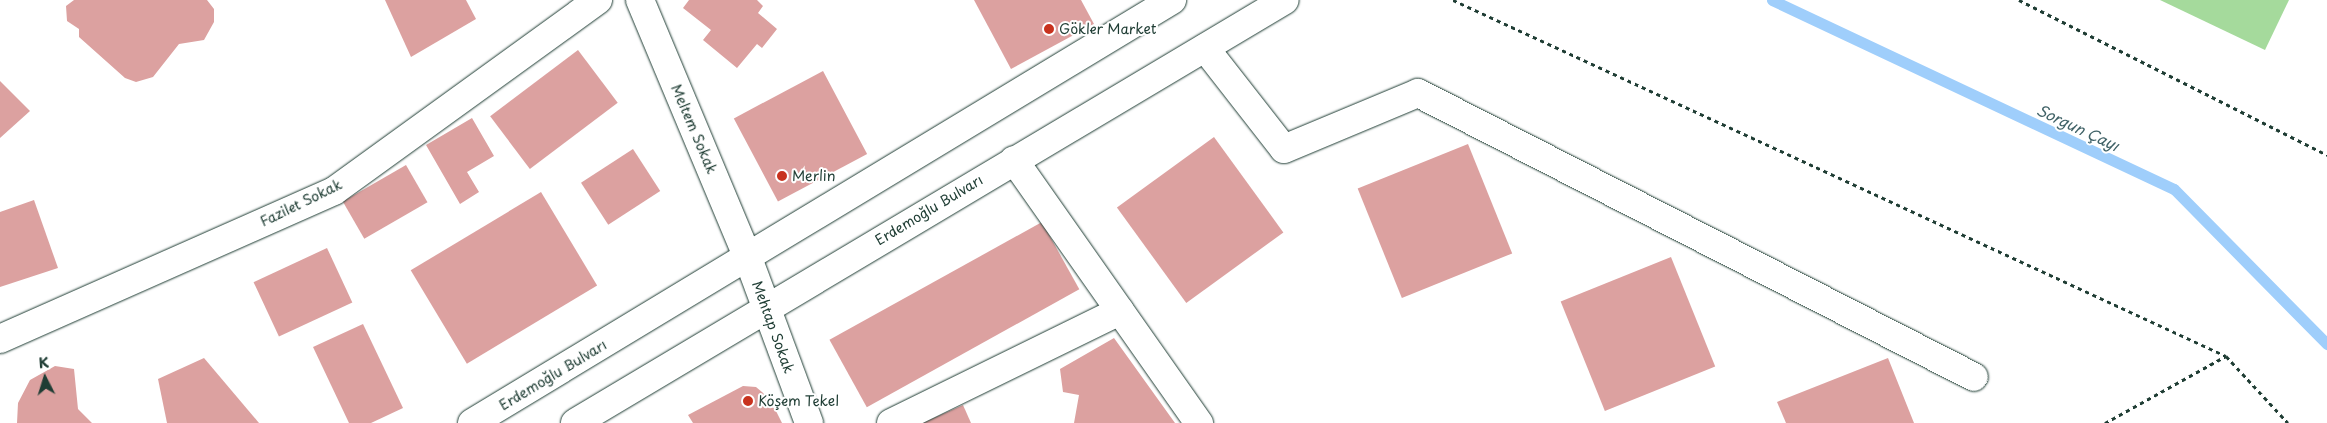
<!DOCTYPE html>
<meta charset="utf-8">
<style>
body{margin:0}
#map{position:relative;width:2327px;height:423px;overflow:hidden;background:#fff;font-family:"Playpen Sans",sans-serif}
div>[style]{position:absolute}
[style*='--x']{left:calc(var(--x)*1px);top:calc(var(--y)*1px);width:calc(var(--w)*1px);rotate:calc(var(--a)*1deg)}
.green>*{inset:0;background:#a5da9c}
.stream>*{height:11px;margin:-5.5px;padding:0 5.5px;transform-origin:5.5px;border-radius:5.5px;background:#9fcefb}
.building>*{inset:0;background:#dca1a0;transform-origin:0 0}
.path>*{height:3px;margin-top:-1.5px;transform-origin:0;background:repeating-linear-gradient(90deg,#1f3d34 0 4px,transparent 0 8px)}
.roads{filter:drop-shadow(0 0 1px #1f3d34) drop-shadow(0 0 1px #1f3d34)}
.minor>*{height:28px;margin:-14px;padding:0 14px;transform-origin:14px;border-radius:14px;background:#fff}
.major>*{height:28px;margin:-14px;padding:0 14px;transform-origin:14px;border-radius:14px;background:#fff}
.dots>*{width:14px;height:14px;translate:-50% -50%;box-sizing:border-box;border:2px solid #fff;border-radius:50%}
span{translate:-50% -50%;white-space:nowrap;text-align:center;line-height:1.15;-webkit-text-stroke:4px #fff;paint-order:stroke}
.poi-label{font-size:14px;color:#1f3d34}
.left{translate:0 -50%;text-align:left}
.street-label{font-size:14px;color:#1f3d34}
.water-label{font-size:15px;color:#3f6166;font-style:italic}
.north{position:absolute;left:20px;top:353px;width:50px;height:50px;-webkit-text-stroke:4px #fff;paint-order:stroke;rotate:355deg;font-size:14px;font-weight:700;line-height:20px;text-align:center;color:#1f3d34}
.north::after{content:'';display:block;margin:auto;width:18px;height:22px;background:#1f3d34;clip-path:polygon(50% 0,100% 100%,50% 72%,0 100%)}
</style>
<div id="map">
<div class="green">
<div style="clip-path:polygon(2160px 0,2289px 0,2265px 50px)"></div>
</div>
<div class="stream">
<div style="--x:1772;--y:0;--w:444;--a:25.2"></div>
<div style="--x:2174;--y:189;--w:218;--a:45.4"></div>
</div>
<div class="building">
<div style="clip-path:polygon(74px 0,207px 0,214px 9px,214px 22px,204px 40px,179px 44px,153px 77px,136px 82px,125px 78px,79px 37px,79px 29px,67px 21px,66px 6px)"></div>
<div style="clip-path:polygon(385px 0,466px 0,476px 19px,411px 57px)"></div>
<div style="clip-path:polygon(689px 0,757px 0,763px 6px,758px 13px,777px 29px,762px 48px,757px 44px,737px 68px,703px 40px,711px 30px,683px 8px)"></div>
<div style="clip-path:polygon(974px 0,1081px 0,1094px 24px,1011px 69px)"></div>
<div style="left:578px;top:50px;width:66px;height:110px;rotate:53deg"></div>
<div style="left:823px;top:71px;width:94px;height:101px;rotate:62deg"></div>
<div style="clip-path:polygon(0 81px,30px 111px,0 138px)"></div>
<div style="clip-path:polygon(472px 118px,494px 156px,467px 172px,479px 192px,460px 204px,426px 145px)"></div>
<div style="left:1214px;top:137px;width:118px;height:120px;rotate:54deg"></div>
<div style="left:1468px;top:144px;width:118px;height:119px;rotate:68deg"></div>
<div style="left:633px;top:149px;width:50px;height:62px;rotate:57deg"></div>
<div style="left:406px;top:165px;width:43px;height:73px;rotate:60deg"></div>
<div style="left:541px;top:192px;width:109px;height:152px;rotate:59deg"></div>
<div style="clip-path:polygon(34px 200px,58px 268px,0 287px,0 212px)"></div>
<div style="left:1042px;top:222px;width:77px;height:243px;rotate:61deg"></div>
<div style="left:327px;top:248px;width:60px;height:81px;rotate:65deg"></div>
<div style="left:1671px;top:257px;width:118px;height:119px;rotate:68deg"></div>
<div style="clip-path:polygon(363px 324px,403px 408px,371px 423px,349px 423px,313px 347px)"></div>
<div style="clip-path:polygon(1114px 338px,1175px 423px,1074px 423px,1079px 395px,1063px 392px,1060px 369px)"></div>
<div style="clip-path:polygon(204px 358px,259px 423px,167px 423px,158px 379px)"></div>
<div style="clip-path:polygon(1888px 358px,1914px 423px,1786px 423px,1777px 402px)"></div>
<div style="clip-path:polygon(55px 366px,74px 369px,78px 409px,92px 423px,17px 423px,18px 403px,30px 380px)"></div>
<div style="clip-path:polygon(743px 386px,756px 387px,770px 399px,782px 423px,693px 423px,688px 415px)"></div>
<div style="clip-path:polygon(963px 405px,971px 423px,922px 423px)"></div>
</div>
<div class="path">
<div style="--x:1453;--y:0;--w:851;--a:24.73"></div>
<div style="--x:2226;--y:356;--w:91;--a:47.2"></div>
<div style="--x:2019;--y:0;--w:345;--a:26.7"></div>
<div style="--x:2105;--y:423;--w:138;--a:-29"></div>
</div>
<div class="roads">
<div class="minor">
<div style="--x:640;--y:0;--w:280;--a:67.3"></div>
<div style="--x:748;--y:258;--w:176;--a:69.7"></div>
<div style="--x:1205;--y:48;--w:128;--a:52"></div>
<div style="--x:1284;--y:149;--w:145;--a:-22.7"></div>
<div style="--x:1418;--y:93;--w:624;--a:27.06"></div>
<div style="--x:1014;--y:160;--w:322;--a:54.9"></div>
<div style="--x:0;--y:339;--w:365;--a:-23.9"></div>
<div style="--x:334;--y:191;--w:326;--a:-35.9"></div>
<div style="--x:891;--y:423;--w:255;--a:-26.1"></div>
</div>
<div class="major">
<div style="--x:472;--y:423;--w:818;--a:-31.14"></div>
<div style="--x:575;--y:423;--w:826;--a:-30.79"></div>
</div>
</div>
<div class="dots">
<div style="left:1049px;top:29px;background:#c8321e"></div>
<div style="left:782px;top:176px;background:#c8321e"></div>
<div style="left:748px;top:401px;background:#c8321e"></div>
</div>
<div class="poi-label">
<span class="left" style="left:1059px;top:29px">Gökler Market</span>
<span class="left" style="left:792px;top:176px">Merlin</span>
<span class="left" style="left:758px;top:401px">Köşem Tekel</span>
</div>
<div class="street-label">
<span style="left:694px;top:129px;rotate:67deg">Meltem Sokak</span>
<span style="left:301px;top:203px;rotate:-26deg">Fazilet Sokak</span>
<span style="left:929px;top:210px;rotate:-31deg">Erdemoğlu Bulvarı</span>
<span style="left:773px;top:327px;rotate:70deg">Mehtap Sokak</span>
<span style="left:553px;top:375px;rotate:-31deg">Erdemoğlu Bulvarı</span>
</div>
<div class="water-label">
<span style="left:2078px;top:127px;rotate:25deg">Sorgun Çayı</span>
</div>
<div class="north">K</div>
</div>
